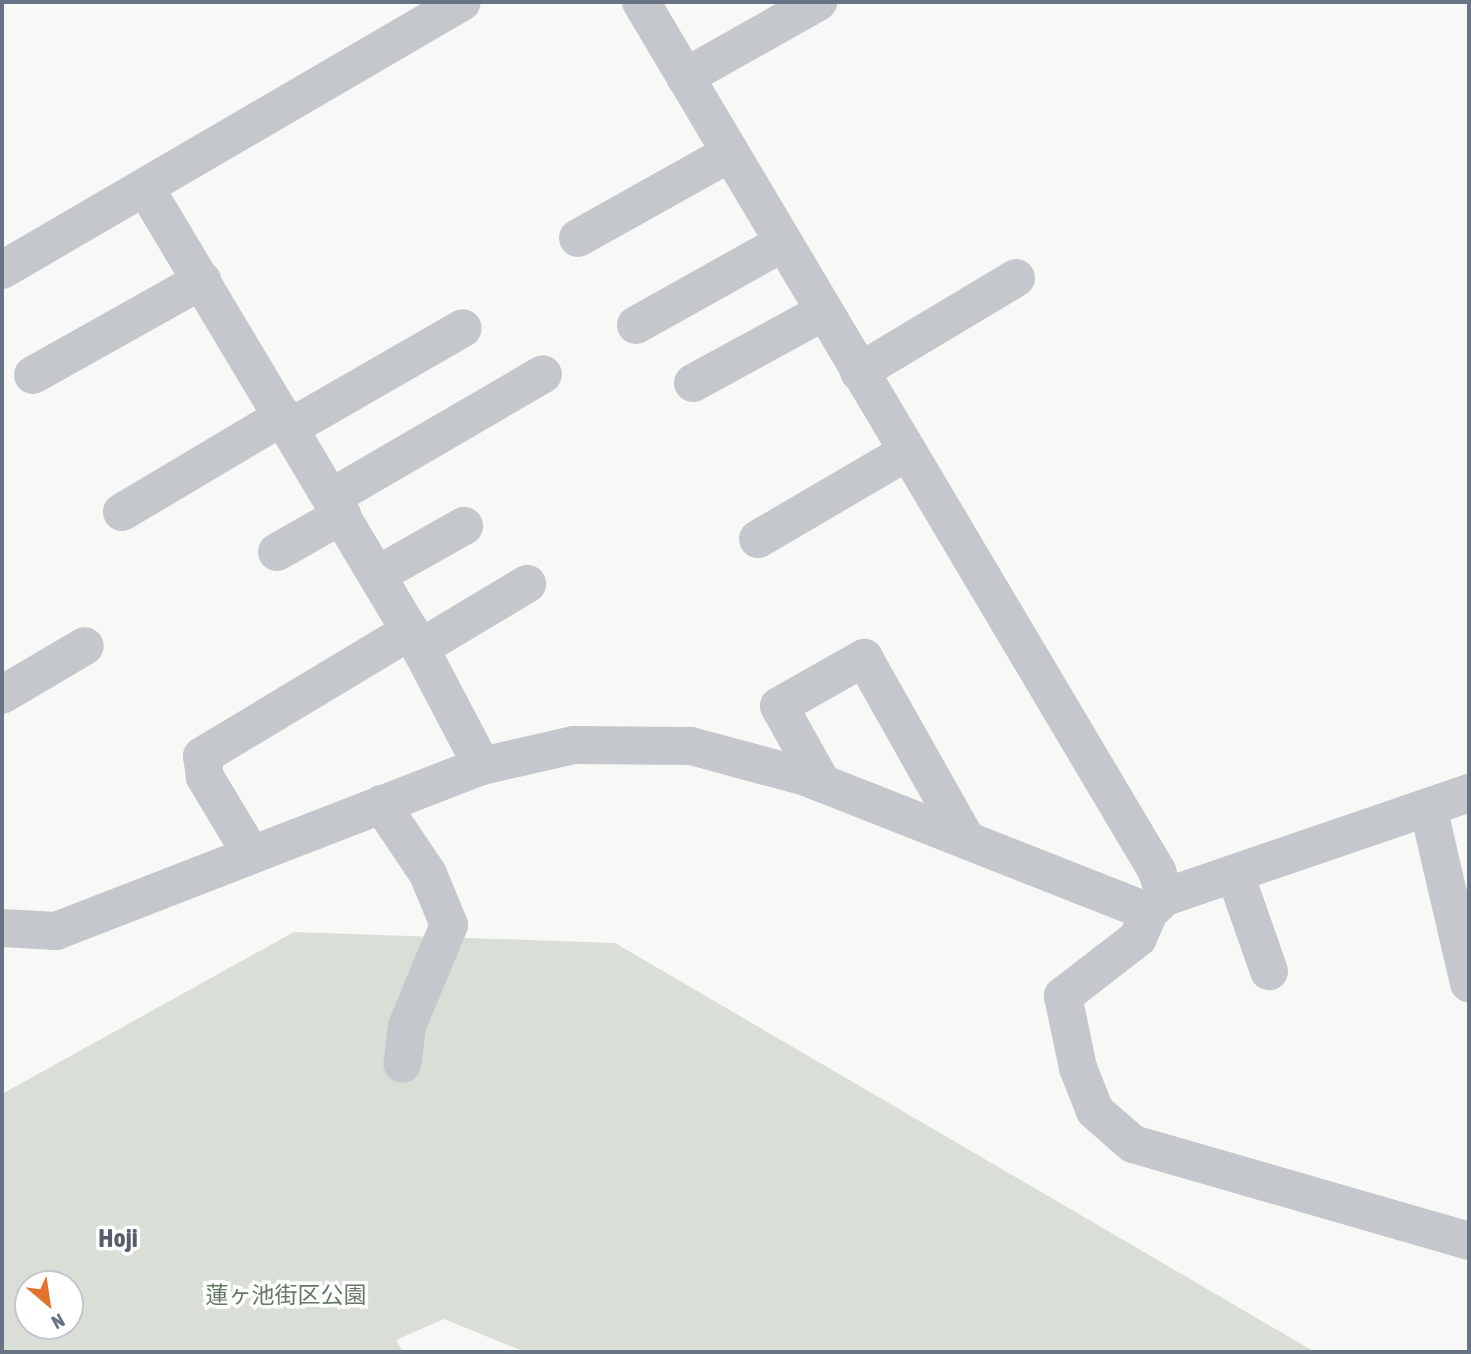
<!DOCTYPE html>
<meta charset="utf-8">
<style>
body{margin:0}
#map{position:relative;width:1471px;height:1354px;overflow:hidden;background:#f8f8f6;font-family:"Asap Condensed","Noto Sans JP",sans-serif}
div>[style]{position:absolute}
[style*='--x']{left:calc(var(--x)*1px);top:calc(var(--y)*1px);width:calc(var(--w)*1px);rotate:calc(var(--a)*1deg)}
.green>*{inset:0;background:#d9dfd7}
.minor>*{height:38px;margin:-19px;padding:0 19px;transform-origin:19px;border-radius:19px;background:#c4c7cb}
span{translate:-50% -50%;white-space:nowrap;text-align:center;line-height:1.15;-webkit-text-stroke:7px #fff;paint-order:stroke}
.park-label{font-size:23px;color:#647863}
.quarter-label{font-size:26px;color:#565e6b;font-weight:700}
.frame{position:absolute;inset:0;border:4px solid #687486;pointer-events:none}
.north{position:absolute;left:14px;top:1270px;width:70px;height:70px;box-sizing:border-box;background:#fff;border:2px solid #c3c7cf;border-radius:50%;rotate:151deg;font-size:19px;font-weight:700;line-height:28px;text-align:center;color:#687486}
.north::after{content:'';display:block;margin:auto;width:24px;height:32px;background:#e1732d;clip-path:polygon(50% 0,100% 100%,50% 72%,0 100%)}
</style>
<div id="map">
<div class="green">
<div style="clip-path:polygon(evenodd,294px 932px,615px 943px,1315px 1352px,525px 1352px,444px 1319px,396px 1340px,403px 1352px,2px 1352px,2px 1094px,294px 932px,28px 1284px,70px 1284px,70px 1326px,28px 1326px,28px 1284px)"></div>
</div>
<div class="minor">
<div style="--x:641;--y:2;--w:1011;--a:59.3"></div>
<div style="--x:1157;--y:871;--w:27;--a:73"></div>
<div style="--x:685;--y:77;--w:153;--a:-29.4"></div>
<div style="--x:146;--y:189;--w:535;--a:59.16"></div>
<div style="--x:420;--y:648;--w:133;--a:62.3"></div>
<div style="--x:578;--y:238;--w:174;--a:-29.2"></div>
<div style="--x:2;--y:270;--w:532;--a:-30.23"></div>
<div style="--x:636;--y:325;--w:168;--a:-29.2"></div>
<div style="--x:859;--y:372;--w:183;--a:-30.9"></div>
<div style="--x:33;--y:375;--w:194;--a:-29.3"></div>
<div style="--x:693;--y:383;--w:148;--a:-28.6"></div>
<div style="--x:291;--y:427;--w:198;--a:-29.9"></div>
<div style="--x:332;--y:497;--w:244;--a:-30.2"></div>
<div style="--x:122;--y:512;--w:188;--a:-30.7"></div>
<div style="--x:758;--y:539;--w:173;--a:-30.3"></div>
<div style="--x:277;--y:552;--w:75;--a:-29.6"></div>
<div style="--x:377;--y:575;--w:100;--a:-29.4"></div>
<div style="--x:420;--y:648;--w:125;--a:-30.9"></div>
<div style="--x:2;--y:695;--w:96;--a:-30.6"></div>
<div style="--x:822;--y:783;--w:88;--a:-119.2"></div>
<div style="--x:779;--y:706;--w:98;--a:-29.5"></div>
<div style="--x:864;--y:658;--w:208;--a:60.6"></div>
<div style="--x:1469;--y:793;--w:321;--a:161.1"></div>
<div style="--x:1165;--y:897;--w:22;--a:137"></div>
<div style="--x:1149;--y:912;--w:28;--a:113"></div>
<div style="--x:1138;--y:938;--w:95;--a:142.3"></div>
<div style="--x:1063;--y:996;--w:74;--a:78.2"></div>
<div style="--x:1078;--y:1068;--w:46;--a:68.4"></div>
<div style="--x:1095;--y:1111;--w:50;--a:41"></div>
<div style="--x:1133;--y:1144;--w:350;--a:16.1"></div>
<div style="--x:381;--y:804;--w:84;--a:56.1"></div>
<div style="--x:428;--y:874;--w:55;--a:67.6"></div>
<div style="--x:449;--y:925;--w:109;--a:112.6"></div>
<div style="--x:407;--y:1026;--w:38;--a:97"></div>
<div style="--x:1428;--y:807;--w:181;--a:76.9"></div>
<div style="--x:251;--y:854;--w:90;--a:-120.9"></div>
<div style="--x:205;--y:777;--w:21;--a:-98"></div>
<div style="--x:202;--y:756;--w:243;--a:-31"></div>
<div style="--x:1235;--y:874;--w:103;--a:70.7"></div>
<div style="--x:2;--y:928;--w:54;--a:3.2"></div>
<div style="--x:56;--y:931;--w:457;--a:-21.2"></div>
<div style="--x:482;--y:766;--w:94;--a:-12.9"></div>
<div style="--x:574;--y:745;--w:117;--a:0.5"></div>
<div style="--x:691;--y:746;--w:119;--a:15.1"></div>
<div style="--x:806;--y:777;--w:369;--a:21.5"></div>
</div>
<div class="park-label">
<span style="left:286px;top:1295px">蓮ヶ池街区公園</span>
</div>
<div class="quarter-label">
<span style="left:118px;top:1239px">Hoji</span>
</div>
<div class="frame"></div>
<div class="north">N</div>
</div>
